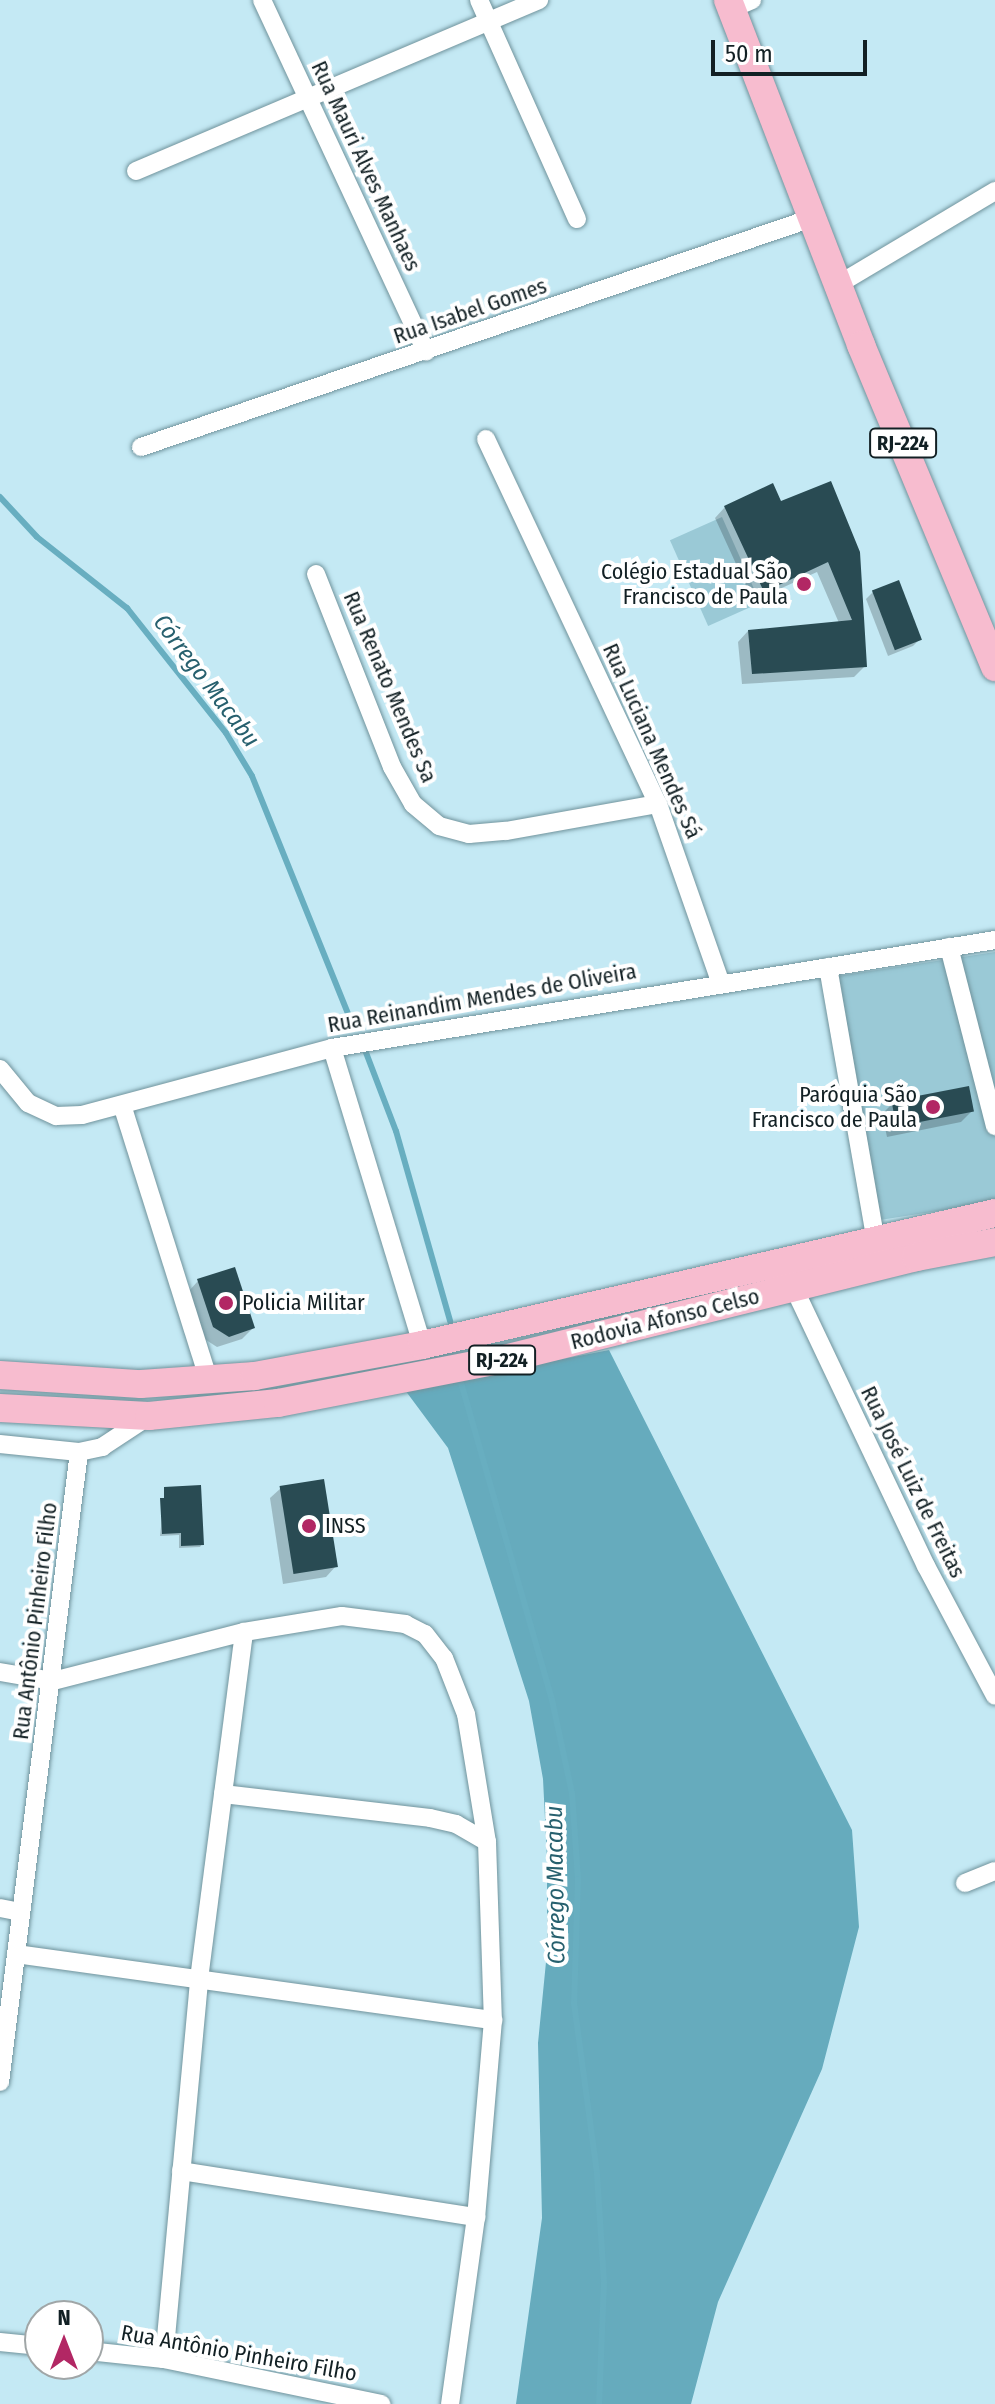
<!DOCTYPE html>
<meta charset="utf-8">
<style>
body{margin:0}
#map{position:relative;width:995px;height:2404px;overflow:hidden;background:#c4e9f4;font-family:"Fira Sans Condensed",sans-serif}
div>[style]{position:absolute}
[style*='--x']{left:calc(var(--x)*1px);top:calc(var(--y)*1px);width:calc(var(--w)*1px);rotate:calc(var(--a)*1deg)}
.green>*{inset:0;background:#9ac9d6;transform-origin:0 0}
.forest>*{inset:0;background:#66abbd}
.shadow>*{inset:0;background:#0003}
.stream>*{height:6px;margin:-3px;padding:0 3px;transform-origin:3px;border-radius:3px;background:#68aec0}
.building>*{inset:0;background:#294b53;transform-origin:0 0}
.roads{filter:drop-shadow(0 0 2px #70939c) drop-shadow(0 0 2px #70939c)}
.street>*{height:18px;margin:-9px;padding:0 9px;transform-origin:9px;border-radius:9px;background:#fff}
.primary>*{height:28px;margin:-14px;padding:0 14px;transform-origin:14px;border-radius:14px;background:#f7bccf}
.dots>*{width:22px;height:22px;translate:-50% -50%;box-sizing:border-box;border:4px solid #fff;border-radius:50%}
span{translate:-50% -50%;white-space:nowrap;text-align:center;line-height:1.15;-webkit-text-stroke:8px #fff;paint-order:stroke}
.shield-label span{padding:2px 6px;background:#fff;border:2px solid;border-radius:6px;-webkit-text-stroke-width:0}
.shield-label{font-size:20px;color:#122024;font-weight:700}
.street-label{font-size:22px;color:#122024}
.poi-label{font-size:22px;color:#122024}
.right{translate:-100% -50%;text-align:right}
.left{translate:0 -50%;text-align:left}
.water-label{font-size:24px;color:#27606e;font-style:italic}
.north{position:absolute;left:24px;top:2300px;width:80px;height:80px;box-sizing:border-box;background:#fff;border:2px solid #a0a6a7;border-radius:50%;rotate:0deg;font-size:22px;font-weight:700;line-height:32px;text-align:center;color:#122024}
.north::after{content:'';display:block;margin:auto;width:28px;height:36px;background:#b22764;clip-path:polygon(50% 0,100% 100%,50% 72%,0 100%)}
.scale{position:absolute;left:711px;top:40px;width:156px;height:36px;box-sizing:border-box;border:4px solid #122024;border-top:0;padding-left:10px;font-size:24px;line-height:28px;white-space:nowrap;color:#122024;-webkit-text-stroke:6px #fff;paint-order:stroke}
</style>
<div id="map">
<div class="green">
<div style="left:722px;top:517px;width:94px;height:57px;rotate:66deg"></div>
<div style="clip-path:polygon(995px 952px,995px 1202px,880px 1220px,838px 976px)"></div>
</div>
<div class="forest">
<div style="clip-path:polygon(609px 1350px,852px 1830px,859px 1927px,822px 2069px,718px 2302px,691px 2404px,516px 2404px,542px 2218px,538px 2043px,547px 1952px,547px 1859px,543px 1779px,529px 1701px,448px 1448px,405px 1390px)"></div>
</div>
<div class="shadow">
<div style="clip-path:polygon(830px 483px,865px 666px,854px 677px,742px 684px,738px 642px,748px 631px,839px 623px,817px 572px,753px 601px,715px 518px,725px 507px,780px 503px)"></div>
<div style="clip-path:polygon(873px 592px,920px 639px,913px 646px,888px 656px,866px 599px)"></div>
<div style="clip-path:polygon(893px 1103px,972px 1111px,961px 1122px,887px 1137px,882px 1114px)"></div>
<div style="clip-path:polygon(198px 1281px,253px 1328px,242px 1339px,217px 1347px,203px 1338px,188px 1292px)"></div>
<div style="clip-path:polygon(281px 1488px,336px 1566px,326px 1577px,283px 1584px,270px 1498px)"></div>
<div style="clip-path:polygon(165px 1489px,202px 1544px,200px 1547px,179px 1548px,179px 1535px,160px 1536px)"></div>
</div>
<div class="stream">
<div style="--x:0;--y:497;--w:54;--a:47.2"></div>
<div style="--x:37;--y:537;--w:115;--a:38.3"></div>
<div style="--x:127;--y:608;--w:159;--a:51.6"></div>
<div style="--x:226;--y:733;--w:50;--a:58.8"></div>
<div style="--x:252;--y:776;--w:267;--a:68"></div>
<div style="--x:365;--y:1050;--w:87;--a:69.1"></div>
<div style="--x:396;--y:1131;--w:198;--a:74.1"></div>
<div style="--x:460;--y:1379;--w:334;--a:74"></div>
<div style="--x:552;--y:1700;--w:95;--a:77.9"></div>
<div style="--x:572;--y:1793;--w:86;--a:86"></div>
<div style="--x:578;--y:1879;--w:124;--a:91.8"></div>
<div style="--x:574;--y:2003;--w:173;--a:82.3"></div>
<div style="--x:597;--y:2174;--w:108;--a:86.3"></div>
<div style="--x:604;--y:2282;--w:122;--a:92.3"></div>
</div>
<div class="building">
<div style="clip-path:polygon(831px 481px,860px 552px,867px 667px,752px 674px,748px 630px,852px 620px,828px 562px,764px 592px,724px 506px,773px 483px,781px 501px)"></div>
<div style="left:899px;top:580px;width:64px;height:29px;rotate:69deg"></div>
<div style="left:969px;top:1086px;width:26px;height:79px;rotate:79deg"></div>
<div style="clip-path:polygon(235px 1267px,255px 1328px,229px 1337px,213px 1327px,197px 1279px)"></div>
<div style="left:324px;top:1479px;width:89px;height:45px;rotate:81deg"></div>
<div style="clip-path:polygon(201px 1485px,204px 1545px,181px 1546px,181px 1533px,162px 1534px,160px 1498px,164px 1498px,164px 1487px)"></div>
</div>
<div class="roads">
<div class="street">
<div style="--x:262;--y:0;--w:388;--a:65"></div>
<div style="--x:479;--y:0;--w:240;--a:65.9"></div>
<div style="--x:731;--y:9;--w:23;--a:-23"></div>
<div style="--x:136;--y:171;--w:438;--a:-23"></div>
<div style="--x:839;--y:284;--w:182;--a:-30.8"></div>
<div style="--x:486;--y:439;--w:403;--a:64.8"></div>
<div style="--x:658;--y:804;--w:188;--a:70.7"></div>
<div style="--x:141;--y:447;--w:709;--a:-18.84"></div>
<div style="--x:316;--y:574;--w:207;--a:68.5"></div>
<div style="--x:392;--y:767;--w:43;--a:60.4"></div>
<div style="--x:413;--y:804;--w:34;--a:40"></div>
<div style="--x:439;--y:826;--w:31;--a:15"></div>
<div style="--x:469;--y:834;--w:37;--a:-5"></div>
<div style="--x:506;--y:831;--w:154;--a:-10.1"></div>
<div style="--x:949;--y:947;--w:185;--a:75.6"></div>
<div style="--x:828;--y:967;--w:279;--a:80.1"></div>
<div style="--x:332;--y:1048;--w:310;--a:73.1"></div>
<div style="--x:0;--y:1069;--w:44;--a:50.5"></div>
<div style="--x:28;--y:1103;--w:31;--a:25"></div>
<div style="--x:56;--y:1116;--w:26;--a:-2"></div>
<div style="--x:82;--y:1115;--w:259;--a:-15"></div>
<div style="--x:332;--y:1048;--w:672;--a:-9.25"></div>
<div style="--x:123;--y:1108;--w:285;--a:72.5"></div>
<div style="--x:793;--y:1286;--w:310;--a:64.6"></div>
<div style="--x:926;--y:1566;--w:147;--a:62"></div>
<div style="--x:0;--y:1444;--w:79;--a:5.8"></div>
<div style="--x:79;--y:1452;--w:24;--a:-12"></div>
<div style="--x:102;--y:1447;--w:56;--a:-33.4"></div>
<div style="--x:0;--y:1672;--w:54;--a:9.6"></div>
<div style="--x:53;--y:1681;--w:197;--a:-14.4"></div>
<div style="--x:244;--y:1632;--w:99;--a:-9.3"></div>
<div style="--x:342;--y:1616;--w:64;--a:7.2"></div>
<div style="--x:405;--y:1624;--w:22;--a:27"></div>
<div style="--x:425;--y:1634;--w:31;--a:52"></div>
<div style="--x:444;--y:1658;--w:60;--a:68.6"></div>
<div style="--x:466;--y:1714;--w:130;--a:80.7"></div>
<div style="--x:487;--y:1842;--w:178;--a:88.1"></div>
<div style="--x:493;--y:2020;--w:198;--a:94.9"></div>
<div style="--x:476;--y:2217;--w:189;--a:97.9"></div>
<div style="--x:223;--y:1794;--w:208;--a:6.6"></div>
<div style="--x:430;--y:1818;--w:27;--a:13"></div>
<div style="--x:456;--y:1824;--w:36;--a:30"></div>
<div style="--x:965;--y:1883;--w:32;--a:-22"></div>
<div style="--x:0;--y:1908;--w:21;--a:11"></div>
<div style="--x:16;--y:1954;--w:482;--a:7.9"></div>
<div style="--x:0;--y:2082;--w:635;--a:-82.85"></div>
<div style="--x:181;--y:2171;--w:299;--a:8.9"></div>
<div style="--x:0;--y:2342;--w:40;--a:5.7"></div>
<div style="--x:88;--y:2351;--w:76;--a:6"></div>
<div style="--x:164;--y:2359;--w:222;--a:11.7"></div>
<div style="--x:164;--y:2359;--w:382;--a:-84.7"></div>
<div style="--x:199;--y:1979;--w:350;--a:-82.6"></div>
</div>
<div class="primary">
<div style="--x:728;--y:0;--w:370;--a:68.9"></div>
<div style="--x:861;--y:345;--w:349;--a:67.4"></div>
<div style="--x:0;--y:1375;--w:141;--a:3.7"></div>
<div style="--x:141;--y:1384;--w:114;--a:-4"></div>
<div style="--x:255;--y:1376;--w:170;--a:-10.5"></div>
<div style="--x:422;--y:1345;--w:588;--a:-12.97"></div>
<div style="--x:0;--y:1408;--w:149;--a:3.1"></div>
<div style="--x:149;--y:1416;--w:130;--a:-5.8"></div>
<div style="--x:278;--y:1403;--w:226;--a:-11"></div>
<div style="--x:500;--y:1360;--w:429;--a:-13.9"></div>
<div style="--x:916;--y:1257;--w:80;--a:-10.8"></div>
</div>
</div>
<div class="dots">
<div style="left:804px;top:584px;background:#b22764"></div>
<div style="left:933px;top:1107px;background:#b22764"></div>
<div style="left:226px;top:1303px;background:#b22764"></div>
<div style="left:309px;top:1526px;background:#b22764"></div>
</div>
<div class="shield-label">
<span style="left:903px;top:443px">RJ-224</span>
<span style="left:502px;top:1360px">RJ-224</span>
</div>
<div class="street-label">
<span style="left:366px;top:166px;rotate:65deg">Rua Mauri Alves Manhaes</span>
<span style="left:470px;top:311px;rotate:-19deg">Rua Isabel Gomes</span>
<span style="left:390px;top:687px;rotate:67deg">Rua Renato Mendes Sa</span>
<span style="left:652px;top:741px;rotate:66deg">Rua Luciana Mendes Sá</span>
<span style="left:482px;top:998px;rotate:-10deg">Rua Reinandim Mendes de Oliveira</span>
<span style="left:665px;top:1319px;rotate:-14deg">Rodovia Afonso Celso</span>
<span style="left:913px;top:1482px;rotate:64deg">Rua José Luiz de Freitas</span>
<span style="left:35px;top:1621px;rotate:-83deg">Rua Antônio Pinheiro Filho</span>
<span style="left:239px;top:2353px;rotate:10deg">Rua Antônio Pinheiro Filho</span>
</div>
<div class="poi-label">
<span class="right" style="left:788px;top:584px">Colégio Estadual São<br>Francisco de Paula</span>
<span class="right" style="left:917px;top:1107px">Paróquia São<br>Francisco de Paula</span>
<span class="left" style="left:242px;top:1303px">Policia Militar</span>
<span class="left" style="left:325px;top:1526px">INSS</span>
</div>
<div class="water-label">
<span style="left:206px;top:681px;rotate:53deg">Córrego Macabu</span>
<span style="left:556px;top:1885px;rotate:-91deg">Córrego Macabu</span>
</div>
<div class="north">N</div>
<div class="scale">50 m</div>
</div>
